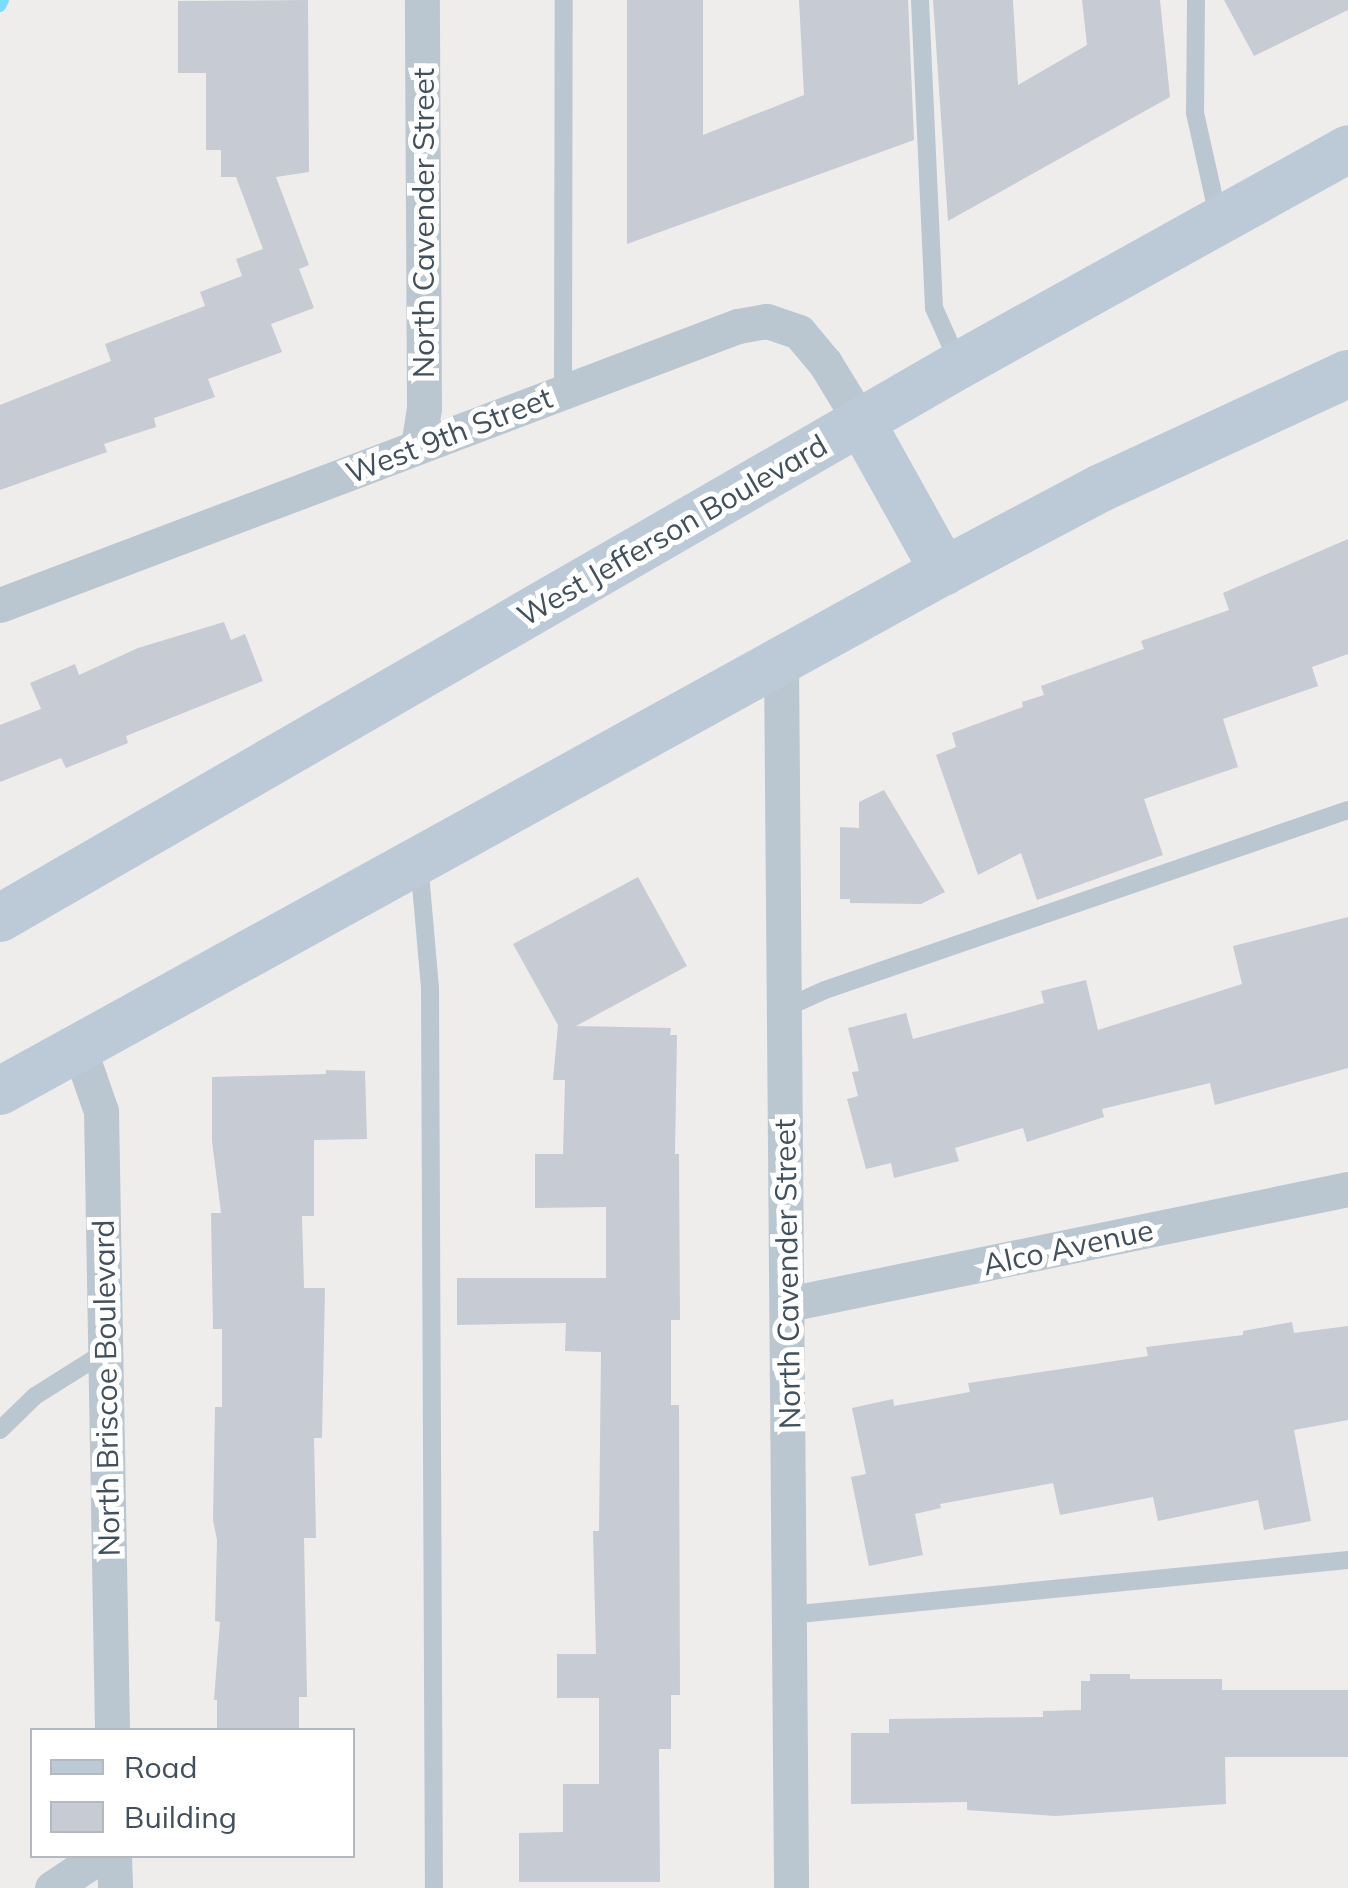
<!DOCTYPE html>
<style>
body{margin:0}
#map{position:relative;width:1348px;height:1888px;overflow:hidden;background:#efecec;font-family:Mulish,sans-serif}
div>[style]{position:absolute}
[style*='--x']{left:calc(var(--x)*1px);top:calc(var(--y)*1px);width:calc(var(--w)*1px);rotate:calc(var(--a)*1deg)}
.stream>*{height:12px;margin:-6px;padding:0 6px;transform-origin:6px;border-radius:6px;background:#7bddf6}
.building>*{inset:0;background:#c7cbd3}
.service>*{height:18px;margin:-9px;padding:0 9px;transform-origin:9px;border-radius:9px;background:#bac7d1}
.minor>*{height:35px;margin:-17.5px;padding:0 17.5px;transform-origin:17.5px;border-radius:17.5px;background:#bac7d1}
.secondary>*{height:48px;margin:-24px;padding:0 24px;transform-origin:24px;border-radius:24px;background:#bccad8}
span{translate:-50% -50%;white-space:nowrap;text-align:center;line-height:1.15;-webkit-text-stroke:10px #fff;paint-order:stroke}
.street-label{font-size:30px;color:#42505c}
.legend{position:absolute;left:30px;top:1728px;width:325px;height:130px;box-sizing:border-box;background:#fff;border:2px solid #b3b9be;margin:0;padding:12px 18px;list-style:none;font-size:30px;color:#42505c}
.legend li{display:flex;align-items:center;gap:20px;height:50px}
.legend b{width:50px;border:2px solid #b3b9be}
</style>
<div id="map">
<div class="stream">
<div style="--x:0;--y:6;--w:7;--a:-63"></div>
</div>
<div class="building">
<div style="clip-path:polygon(308px 0,309px 172px,276px 177px,309px 265px,299px 269px,314px 308px,271px 324px,282px 352px,208px 379px,215px 397px,154px 418px,156px 427px,104px 444px,107px 452px,0 490px,0 405px,111px 361px,105px 344px,205px 306px,200px 292px,242px 276px,236px 259px,263px 249px,236px 177px,221px 177px,221px 150px,206px 150px,206px 73px,178px 73px,178px 1px)"></div>
<div style="clip-path:polygon(627px 0,703px 0,703px 135px,804px 95px,799px 0,908px 0,914px 140px,627px 244px)"></div>
<div style="clip-path:polygon(933px 0,1013px 0,1018px 85px,1087px 45px,1082px 0,1160px 0,1170px 97px,948px 221px)"></div>
<div style="clip-path:polygon(1224px 0,1348px 0,1348px 10px,1254px 56px)"></div>
<div style="clip-path:polygon(1348px 539px,1348px 654px,1312px 667px,1318px 686px,1223px 719px,1238px 767px,1144px 799px,1163px 855px,1037px 900px,1021px 853px,978px 875px,936px 755px,956px 747px,952px 733px,1023px 707px,1022px 702px,1044px 695px,1041px 686px,1144px 649px,1141px 641px,1229px 610px,1223px 593px)"></div>
<div style="clip-path:polygon(224px 622px,231px 640px,245px 634px,263px 681px,126px 736px,128px 743px,66px 768px,61px 758px,0 782px,0 725px,41px 709px,30px 683px,75px 664px,79px 675px,138px 648px)"></div>
<div style="clip-path:polygon(884px 790px,945px 892px,921px 904px,850px 903px,850px 899px,840px 899px,840px 827px,859px 828px,859px 802px)"></div>
<div style="clip-path:polygon(638px 877px,687px 966px,576px 1026px,671px 1028px,670px 1035px,677px 1035px,675px 1154px,679px 1154px,680px 1320px,671px 1320px,671px 1405px,679px 1405px,680px 1695px,671px 1695px,671px 1749px,659px 1749px,660px 1882px,519px 1882px,519px 1833px,563px 1832px,563px 1784px,599px 1784px,599px 1698px,557px 1698px,557px 1654px,596px 1654px,593px 1531px,599px 1531px,601px 1352px,565px 1351px,566px 1323px,457px 1325px,457px 1278px,606px 1278px,606px 1207px,535px 1208px,535px 1154px,563px 1154px,565px 1080px,553px 1080px,558px 1025px,513px 944px)"></div>
<div style="clip-path:polygon(1348px 917px,1348px 1068px,1215px 1105px,1210px 1083px,1102px 1109px,1104px 1117px,1027px 1142px,1023px 1128px,955px 1148px,959px 1161px,894px 1178px,891px 1163px,866px 1169px,847px 1099px,858px 1096px,852px 1072px,859px 1071px,848px 1028px,906px 1013px,913px 1039px,1044px 1003px,1041px 991px,1086px 980px,1098px 1030px,1242px 984px,1233px 946px)"></div>
<div style="clip-path:polygon(326px 1070px,365px 1071px,367px 1139px,314px 1140px,314px 1216px,302px 1216px,304px 1288px,325px 1288px,322px 1438px,314px 1438px,316px 1538px,304px 1538px,307px 1697px,299px 1697px,299px 1730px,217px 1730px,217px 1700px,214px 1700px,220px 1622px,215px 1621px,217px 1540px,213px 1520px,215px 1407px,222px 1407px,222px 1329px,213px 1329px,211px 1213px,221px 1213px,212px 1141px,212px 1077px,326px 1074px)"></div>
<div style="clip-path:polygon(1292px 1322px,1294px 1333px,1348px 1326px,1348px 1420px,1294px 1430px,1311px 1521px,1264px 1530px,1258px 1500px,1158px 1521px,1153px 1497px,1060px 1515px,1053px 1483px,940px 1504px,941px 1508px,915px 1514px,923px 1555px,869px 1566px,851px 1477px,866px 1474px,852px 1408px,893px 1399px,894px 1406px,970px 1392px,968px 1383px,1148px 1356px,1146px 1347px,1243px 1335px,1243px 1331px)"></div>
<div style="clip-path:polygon(1090px 1674px,1130px 1674px,1130px 1679px,1222px 1679px,1222px 1690px,1348px 1690px,1348px 1757px,1225px 1757px,1226px 1804px,1056px 1816px,967px 1810px,967px 1802px,851px 1804px,851px 1733px,889px 1733px,889px 1719px,1043px 1717px,1043px 1711px,1081px 1710px,1081px 1681px,1090px 1681px)"></div>
</div>
<div class="service">
<div style="--x:920;--y:0;--w:308;--a:87.4"></div>
<div style="--x:934;--y:308;--w:61;--a:65.9"></div>
<div style="--x:1196;--y:0;--w:113;--a:90.5"></div>
<div style="--x:1195;--y:113;--w:110;--a:77.4"></div>
<div style="--x:563;--y:390;--w:390;--a:-89.9"></div>
<div style="--x:419;--y:862;--w:127;--a:85"></div>
<div style="--x:430;--y:989;--w:899;--a:89.75"></div>
<div style="--x:783;--y:1009;--w:46;--a:-24.3"></div>
<div style="--x:825;--y:990;--w:553;--a:-18.99"></div>
<div style="--x:0;--y:1430;--w:49;--a:-44.2"></div>
<div style="--x:35;--y:1396;--w:83;--a:-32.2"></div>
<div style="--x:789;--y:1615;--w:562;--a:-5.62"></div>
</div>
<div class="minor">
<div style="--x:418;--y:446;--w:38;--a:-81"></div>
<div style="--x:424;--y:408;--w:408;--a:-90.3"></div>
<div style="--x:0;--y:605;--w:789;--a:-20.71"></div>
<div style="--x:738;--y:326;--w:29;--a:-10"></div>
<div style="--x:767;--y:321;--w:34;--a:19"></div>
<div style="--x:799;--y:332;--w:40;--a:50"></div>
<div style="--x:825;--y:363;--w:69;--a:58.6"></div>
<div style="--x:781;--y:661;--w:1227;--a:89.53"></div>
<div style="--x:79;--y:1048;--w:67;--a:70.8"></div>
<div style="--x:101;--y:1111;--w:619;--a:88.98"></div>
<div style="--x:788;--y:1304;--w:572;--a:-11.6"></div>
<div style="--x:114;--y:1856;--w:32;--a:88"></div>
<div style="--x:52;--y:1888;--w:58;--a:-33.7"></div>
</div>
<div class="secondary">
<div style="--x:861;--y:422;--w:171;--a:60.9"></div>
<div style="--x:0;--y:918;--w:1107;--a:-29.97"></div>
<div style="--x:959;--y:365;--w:445;--a:-29"></div>
<div style="--x:0;--y:1091;--w:1078;--a:-28.85"></div>
<div style="--x:944;--y:571;--w:178;--a:-27.9"></div>
<div style="--x:1101;--y:488;--w:272;--a:-24.8"></div>
</div>
<div class="street-label">
<span style="left:423px;top:223px;rotate:-90deg">North Cavender Street</span>
<span style="left:449px;top:435px;rotate:-21deg">West 9th Street</span>
<span style="left:672px;top:530px;rotate:-30deg">West Jefferson Boulevard</span>
<span style="left:1068px;top:1247px;rotate:-12deg">Alco Avenue</span>
<span style="left:787px;top:1274px;rotate:-91deg">North Cavender Street</span>
<span style="left:106px;top:1388px;rotate:-91deg">North Briscoe Boulevard</span>
</div>
<ul class="legend">
<li><b style="height:12px;background:#bccad8"></b>Road</li>
<li><b style="height:28px;background:#c7cbd3"></b>Building</li>
</ul>
</div>
